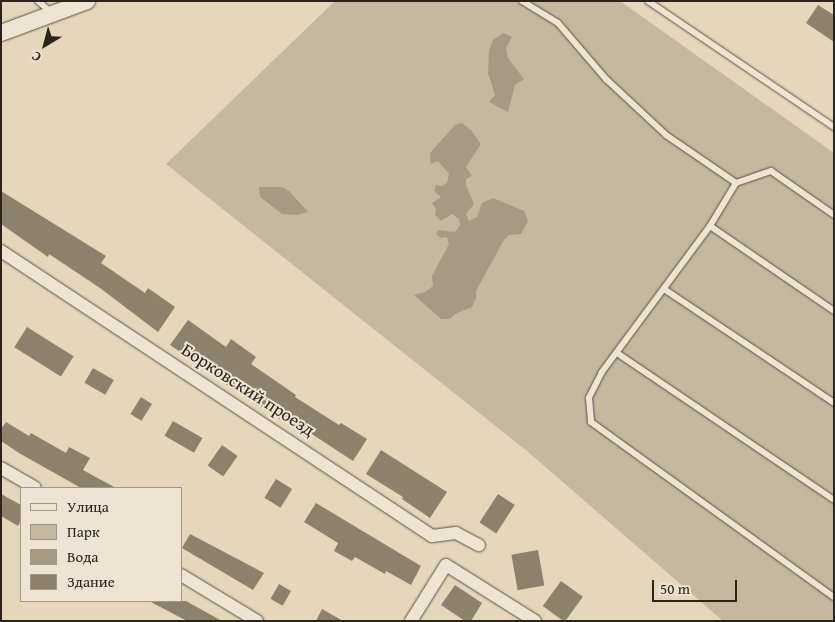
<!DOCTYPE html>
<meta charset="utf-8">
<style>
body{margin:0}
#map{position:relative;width:835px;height:622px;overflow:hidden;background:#e6d6bb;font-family:"Gentium Book Plus",serif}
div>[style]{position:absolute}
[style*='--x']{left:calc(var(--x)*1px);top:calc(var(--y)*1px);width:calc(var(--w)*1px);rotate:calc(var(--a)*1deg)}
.green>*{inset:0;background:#c6b8a0}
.water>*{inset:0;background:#a79984}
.building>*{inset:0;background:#8d816e;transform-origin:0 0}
.roads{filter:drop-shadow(0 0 1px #5a5042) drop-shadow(0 0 1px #5a5042)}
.service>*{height:6px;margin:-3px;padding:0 3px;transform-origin:3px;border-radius:3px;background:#efe4d3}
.minor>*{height:12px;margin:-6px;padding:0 6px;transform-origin:6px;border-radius:6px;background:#efe4d3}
.tertiary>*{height:16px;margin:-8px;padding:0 8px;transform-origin:8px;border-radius:8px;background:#efe4d3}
span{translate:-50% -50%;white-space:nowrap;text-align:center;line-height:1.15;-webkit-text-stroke:4px #efe4d3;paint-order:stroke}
.street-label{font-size:18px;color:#2c241a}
.frame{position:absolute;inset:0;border:2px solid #2c241a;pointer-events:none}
.legend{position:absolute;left:20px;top:487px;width:162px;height:115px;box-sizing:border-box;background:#efe4d3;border:1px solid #a19789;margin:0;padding:6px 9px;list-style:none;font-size:15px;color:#2c241a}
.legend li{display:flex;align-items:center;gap:10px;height:25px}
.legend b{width:25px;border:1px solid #a19789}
.north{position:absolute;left:20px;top:20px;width:50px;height:50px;-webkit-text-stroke:4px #efe4d3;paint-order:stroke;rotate:217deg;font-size:14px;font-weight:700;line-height:20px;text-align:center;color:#2c241a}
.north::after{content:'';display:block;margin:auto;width:18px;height:22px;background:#2c241a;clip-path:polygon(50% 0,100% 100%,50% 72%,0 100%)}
.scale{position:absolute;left:652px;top:580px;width:85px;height:22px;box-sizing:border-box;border:2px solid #2c241a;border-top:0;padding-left:6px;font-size:15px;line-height:18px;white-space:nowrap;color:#2c241a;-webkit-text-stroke:4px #efe4d3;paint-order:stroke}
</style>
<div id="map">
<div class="green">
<div style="clip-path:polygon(335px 1px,620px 1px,834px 153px,834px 621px,723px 621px,527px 451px,166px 164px)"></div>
</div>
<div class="water">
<div style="clip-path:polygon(503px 33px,512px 37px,506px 48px,508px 58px,524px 79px,515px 85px,508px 112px,489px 102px,495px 95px,488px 73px,489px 51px,493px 40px)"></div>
<div style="clip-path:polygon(462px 123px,472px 131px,481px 144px,466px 167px,472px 176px,466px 179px,466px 185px,474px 204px,466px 214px,469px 221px,477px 217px,482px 203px,493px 198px,524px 211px,528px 221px,521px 234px,509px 235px,504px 240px,476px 291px,476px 298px,472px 307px,455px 314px,450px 319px,441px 319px,414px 295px,425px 292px,433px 286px,432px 276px,449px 244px,447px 237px,441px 238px,436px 234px,438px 230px,455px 232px,460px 225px,459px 219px,452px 214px,441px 221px,435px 215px,436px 209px,432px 203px,441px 197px,434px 191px,436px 185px,442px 186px,447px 183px,449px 174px,438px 161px,431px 164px,430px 153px,455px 125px)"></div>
<div style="clip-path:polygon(259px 187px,282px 187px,289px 191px,308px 212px,297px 215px,282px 214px,260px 197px)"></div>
</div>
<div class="building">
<div style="clip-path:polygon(818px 5px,834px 15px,834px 42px,806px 23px)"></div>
<div style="clip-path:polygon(1px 191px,106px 256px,101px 263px,145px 293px,148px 288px,175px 307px,158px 332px,100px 288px,49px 254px,48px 257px,1px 224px)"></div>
<div style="clip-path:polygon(188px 320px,226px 347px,231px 339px,256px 357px,251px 364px,296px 395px,295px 397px,339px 425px,341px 423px,367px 439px,353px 461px,283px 415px,280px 419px,233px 389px,170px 345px)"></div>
<div style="left:27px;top:327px;width:55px;height:24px;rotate:32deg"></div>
<div style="left:93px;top:368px;width:24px;height:17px;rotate:30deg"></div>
<div style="left:141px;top:397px;width:13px;height:20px;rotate:32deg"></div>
<div style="left:173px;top:421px;width:34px;height:17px;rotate:30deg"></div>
<div style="clip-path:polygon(6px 422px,29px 436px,31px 433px,66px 453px,69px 447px,90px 458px,83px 470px,116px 488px,81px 488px,19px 453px,1px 441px,1px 429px)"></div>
<div style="left:222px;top:445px;width:19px;height:25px;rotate:35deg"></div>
<div style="clip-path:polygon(381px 450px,447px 492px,430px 518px,402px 499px,403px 497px,366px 474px)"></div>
<div style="left:276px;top:479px;width:19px;height:22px;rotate:32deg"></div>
<div style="clip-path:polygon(1px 494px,21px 505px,21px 520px,18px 526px,1px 516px)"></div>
<div style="left:498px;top:494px;width:20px;height:34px;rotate:33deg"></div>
<div style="clip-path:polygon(316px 503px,421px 566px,411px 585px,386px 571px,385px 574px,355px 557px,352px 561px,334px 551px,338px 543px,304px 522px)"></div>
<div style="clip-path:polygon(190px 534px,264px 573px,253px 590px,182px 548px)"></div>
<div style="left:538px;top:550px;width:36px;height:27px;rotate:80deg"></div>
<div style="left:561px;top:581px;width:27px;height:31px;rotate:36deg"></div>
<div style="left:279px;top:584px;width:14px;height:17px;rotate:30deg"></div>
<div style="clip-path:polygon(455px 585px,482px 603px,471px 621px,465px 621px,441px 605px)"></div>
<div style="clip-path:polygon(149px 601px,186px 601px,222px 621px,187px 621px)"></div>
<div style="clip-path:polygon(322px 609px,343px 621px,316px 621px)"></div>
</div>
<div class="roads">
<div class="service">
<div style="--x:38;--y:1;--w:18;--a:41"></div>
<div style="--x:522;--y:1;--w:42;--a:31.4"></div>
<div style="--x:558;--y:23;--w:74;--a:49.4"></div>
<div style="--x:606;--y:79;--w:82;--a:43"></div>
<div style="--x:666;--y:135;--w:85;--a:34.4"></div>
<div style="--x:736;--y:183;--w:37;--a:-19"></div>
<div style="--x:771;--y:171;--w:77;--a:34.9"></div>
<div style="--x:648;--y:1;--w:225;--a:34.1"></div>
<div style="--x:736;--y:183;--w:50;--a:121.2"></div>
<div style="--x:710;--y:226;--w:182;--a:126.5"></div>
<div style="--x:602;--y:372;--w:29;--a:117"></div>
<div style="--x:589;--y:398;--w:24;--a:85"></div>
<div style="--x:591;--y:422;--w:299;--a:35.8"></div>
<div style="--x:710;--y:226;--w:150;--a:34.4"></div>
<div style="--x:664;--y:289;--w:205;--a:33.8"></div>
<div style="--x:617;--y:353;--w:262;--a:34.1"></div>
</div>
<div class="minor">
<div style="--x:1;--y:251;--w:517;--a:33.47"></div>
<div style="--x:432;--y:536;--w:24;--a:-7"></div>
<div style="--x:456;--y:533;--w:26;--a:28"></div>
<div style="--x:1;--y:468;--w:39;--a:30"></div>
<div style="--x:181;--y:575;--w:89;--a:31.2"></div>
<div style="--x:411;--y:621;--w:66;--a:-58"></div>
<div style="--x:446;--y:565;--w:105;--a:32.2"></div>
</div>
<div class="tertiary">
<div style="--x:1;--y:33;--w:92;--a:-20.4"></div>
</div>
</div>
<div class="street-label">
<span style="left:248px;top:390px;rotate:33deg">Борковский проезд</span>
</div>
<div class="frame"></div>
<ul class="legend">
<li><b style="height:6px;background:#efe4d3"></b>Улица</li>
<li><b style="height:14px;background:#c6b8a0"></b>Парк</li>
<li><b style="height:14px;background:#a79984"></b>Вода</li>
<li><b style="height:14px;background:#8d816e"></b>Здание</li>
</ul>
<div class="north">С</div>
<div class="scale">50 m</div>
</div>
